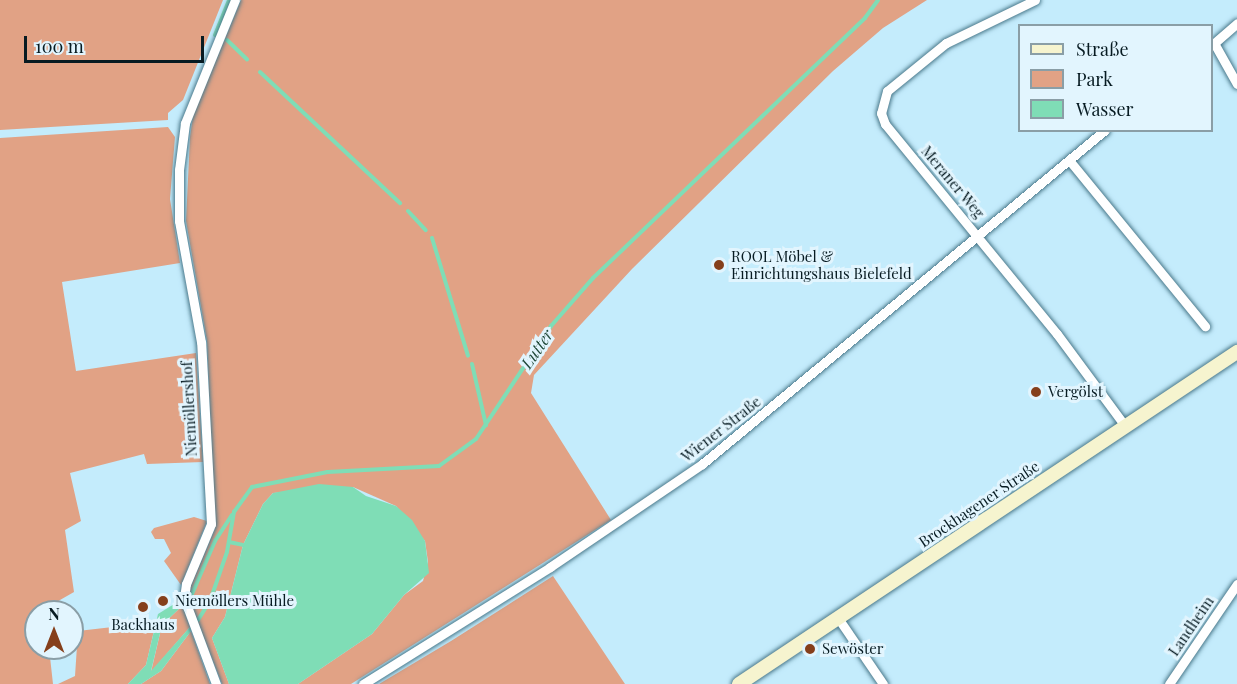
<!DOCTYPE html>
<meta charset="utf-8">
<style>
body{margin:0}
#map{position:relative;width:1237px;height:684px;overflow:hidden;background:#c4ecfc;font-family:"Playfair Display",serif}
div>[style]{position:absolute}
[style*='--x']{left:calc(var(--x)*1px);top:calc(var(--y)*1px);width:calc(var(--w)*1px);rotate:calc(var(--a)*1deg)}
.green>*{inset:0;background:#e1a285}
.water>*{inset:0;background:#7fddb6}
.stream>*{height:4px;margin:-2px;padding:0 2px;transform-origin:2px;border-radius:2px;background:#7fddb6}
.roads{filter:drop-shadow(0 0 2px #4a798b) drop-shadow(0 0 2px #4a798b)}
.minor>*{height:9px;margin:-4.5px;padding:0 4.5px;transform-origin:4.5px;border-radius:4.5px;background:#fff}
.secondary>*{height:14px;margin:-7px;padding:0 7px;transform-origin:7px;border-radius:7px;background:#f6f4cf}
.dots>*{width:16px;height:16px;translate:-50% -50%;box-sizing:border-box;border:3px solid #e2f5fe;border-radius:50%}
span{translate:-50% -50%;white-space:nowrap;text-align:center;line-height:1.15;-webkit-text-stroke:6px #e2f5fe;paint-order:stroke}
.street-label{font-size:15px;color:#071b22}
.poi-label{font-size:15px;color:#071b22}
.left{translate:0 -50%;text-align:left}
.water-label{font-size:16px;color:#1f4838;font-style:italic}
.legend{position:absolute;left:1018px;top:24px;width:195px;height:108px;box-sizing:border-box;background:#e2f5fe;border:2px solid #8a9ea6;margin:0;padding:8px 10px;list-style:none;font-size:18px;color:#071b22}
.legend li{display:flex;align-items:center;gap:12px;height:30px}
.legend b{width:30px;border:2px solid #8a9ea6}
.north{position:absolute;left:24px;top:600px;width:60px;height:60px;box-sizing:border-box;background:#e2f5fe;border:2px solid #8a9ea6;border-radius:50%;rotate:0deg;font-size:16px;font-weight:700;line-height:24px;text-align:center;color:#071b22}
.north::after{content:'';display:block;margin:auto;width:21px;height:27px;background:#853f1b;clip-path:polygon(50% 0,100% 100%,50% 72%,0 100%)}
.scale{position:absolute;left:24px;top:36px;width:180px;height:27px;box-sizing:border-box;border:3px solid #071b22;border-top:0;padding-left:8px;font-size:18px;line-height:21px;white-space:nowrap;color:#071b22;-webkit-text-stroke:4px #e2f5fe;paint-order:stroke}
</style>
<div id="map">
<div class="green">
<div style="clip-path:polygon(0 0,223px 0,183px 100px,168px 113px,168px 120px,0 130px)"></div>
<div style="clip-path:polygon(241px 0,927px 0,883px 28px,833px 71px,632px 269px,534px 375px,531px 393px,611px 520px,351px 684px,298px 684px,372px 634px,404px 595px,423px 581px,428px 562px,425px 541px,396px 506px,353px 487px,273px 493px,263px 504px,243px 545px,225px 617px,212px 638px,229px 684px,222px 684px,187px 594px,215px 529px,207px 341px,186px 221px,190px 137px,193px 116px)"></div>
<div style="clip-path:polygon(168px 127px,175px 137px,170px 199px,180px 263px,62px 282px,76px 371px,196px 353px,203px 462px,147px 464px,144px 454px,70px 473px,81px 521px,65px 530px,74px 592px,46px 608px,46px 612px,36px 612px,36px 648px,49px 648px,53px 684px,0 684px,0 138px)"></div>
<div style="clip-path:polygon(194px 517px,207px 521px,181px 585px,164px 561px,171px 553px,164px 539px,155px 539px,151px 532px,154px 528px)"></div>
<div style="clip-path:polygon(553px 576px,625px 684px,379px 684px,451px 641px)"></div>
<div style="clip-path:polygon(182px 606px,190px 627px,151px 672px,162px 625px)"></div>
<div style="clip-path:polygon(156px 622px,146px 665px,128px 684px,58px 684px,75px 676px,78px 631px)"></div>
<div style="clip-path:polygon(191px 631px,210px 684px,141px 684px,161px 671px)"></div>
</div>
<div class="water">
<div style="clip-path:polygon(319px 484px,353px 487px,366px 496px,396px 506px,412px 520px,425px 541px,429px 573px,404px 595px,372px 634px,298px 684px,229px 684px,212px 638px,225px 617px,243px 545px,263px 504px,273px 493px)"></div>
<div style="clip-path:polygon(179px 601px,182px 606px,162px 625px,151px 671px,190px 627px,191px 631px,161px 671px,141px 684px,128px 684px,146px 665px,158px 614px)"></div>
</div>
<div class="stream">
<div style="--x:215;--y:35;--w:38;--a:-68"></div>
<div style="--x:227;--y:40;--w:28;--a:44"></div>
<div style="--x:260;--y:72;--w:192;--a:43.1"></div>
<div style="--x:408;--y:211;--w:26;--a:47"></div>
<div style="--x:432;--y:238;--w:123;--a:73"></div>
<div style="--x:472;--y:364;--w:63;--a:77.1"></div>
<div style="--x:229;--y:542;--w:14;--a:12"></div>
<div style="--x:192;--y:594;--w:58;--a:-66.5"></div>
<div style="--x:215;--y:541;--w:31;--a:-57"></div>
<div style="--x:198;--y:620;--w:22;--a:-58"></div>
<div style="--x:210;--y:601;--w:52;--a:-70.9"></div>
<div style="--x:227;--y:552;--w:41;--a:-80.1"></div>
<div style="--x:234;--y:512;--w:31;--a:-54"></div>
<div style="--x:252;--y:487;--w:77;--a:-11.2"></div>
<div style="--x:328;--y:472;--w:111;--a:-3.1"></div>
<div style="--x:439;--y:466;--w:46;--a:-36.1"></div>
<div style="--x:476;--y:439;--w:136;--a:-56.4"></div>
<div style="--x:551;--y:326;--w:64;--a:-48.8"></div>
<div style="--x:593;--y:278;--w:376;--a:-43.7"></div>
<div style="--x:865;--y:18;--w:22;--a:-54"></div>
</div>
<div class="roads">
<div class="minor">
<div style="--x:1035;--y:0;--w:99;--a:154.2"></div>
<div style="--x:946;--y:43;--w:76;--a:140.9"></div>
<div style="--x:887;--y:91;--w:23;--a:105"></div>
<div style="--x:881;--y:113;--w:12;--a:70"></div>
<div style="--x:885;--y:124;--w:271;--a:50.7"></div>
<div style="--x:1057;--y:334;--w:114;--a:53.5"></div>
<div style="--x:1214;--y:43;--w:47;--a:60.7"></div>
<div style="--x:1212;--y:45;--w:33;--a:-41"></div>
<div style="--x:1069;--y:160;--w:215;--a:50.7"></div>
<div style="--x:838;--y:618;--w:80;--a:55.7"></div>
<div style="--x:216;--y:684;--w:92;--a:-110.4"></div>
<div style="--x:184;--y:598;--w:14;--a:-82"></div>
<div style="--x:186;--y:584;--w:65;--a:-67.4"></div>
<div style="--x:211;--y:524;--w:182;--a:-93.1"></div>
<div style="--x:201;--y:342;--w:123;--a:-100.3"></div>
<div style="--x:179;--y:221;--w:51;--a:-90"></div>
<div style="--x:179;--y:170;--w:47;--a:-82.7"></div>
<div style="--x:185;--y:123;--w:133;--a:-67.9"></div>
<div style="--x:363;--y:684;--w:221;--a:-32"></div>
<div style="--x:550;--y:567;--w:184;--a:-34.1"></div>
<div style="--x:702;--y:464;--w:523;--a:-39.65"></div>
<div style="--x:1169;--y:684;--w:121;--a:-55.8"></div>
</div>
<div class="secondary">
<div style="--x:739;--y:684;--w:599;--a:-33.69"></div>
</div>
</div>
<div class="dots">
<div style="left:719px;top:265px;background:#853f1b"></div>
<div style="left:1036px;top:392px;background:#853f1b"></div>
<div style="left:163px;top:601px;background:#853f1b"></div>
<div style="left:143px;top:607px;background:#853f1b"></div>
<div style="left:810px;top:649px;background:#853f1b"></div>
</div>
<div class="street-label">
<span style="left:953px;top:182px;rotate:50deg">Meraner Weg</span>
<span style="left:189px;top:409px;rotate:-93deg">Niemöllershof</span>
<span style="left:721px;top:429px;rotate:-38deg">Wiener Straße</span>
<span style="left:979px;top:504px;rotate:-34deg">Brockhagener Straße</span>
<span style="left:1191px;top:626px;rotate:-56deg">Landheim</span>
</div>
<div class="poi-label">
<span class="left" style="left:731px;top:265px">ROOL Möbel &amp;<br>Einrichtungshaus Bielefeld</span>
<span class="left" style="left:1048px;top:392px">Vergölst</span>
<span class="left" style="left:175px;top:601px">Niemöllers Mühle</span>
<span style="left:143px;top:625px">Backhaus</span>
<span class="left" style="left:822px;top:649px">Sewöster</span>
</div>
<div class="water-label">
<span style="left:537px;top:349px;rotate:-56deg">Lutter</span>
</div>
<ul class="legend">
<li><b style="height:8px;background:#f6f4cf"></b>Straße</li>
<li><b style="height:16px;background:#e1a285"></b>Park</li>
<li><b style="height:16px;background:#7fddb6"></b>Wasser</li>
</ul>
<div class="north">N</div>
<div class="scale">100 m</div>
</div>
